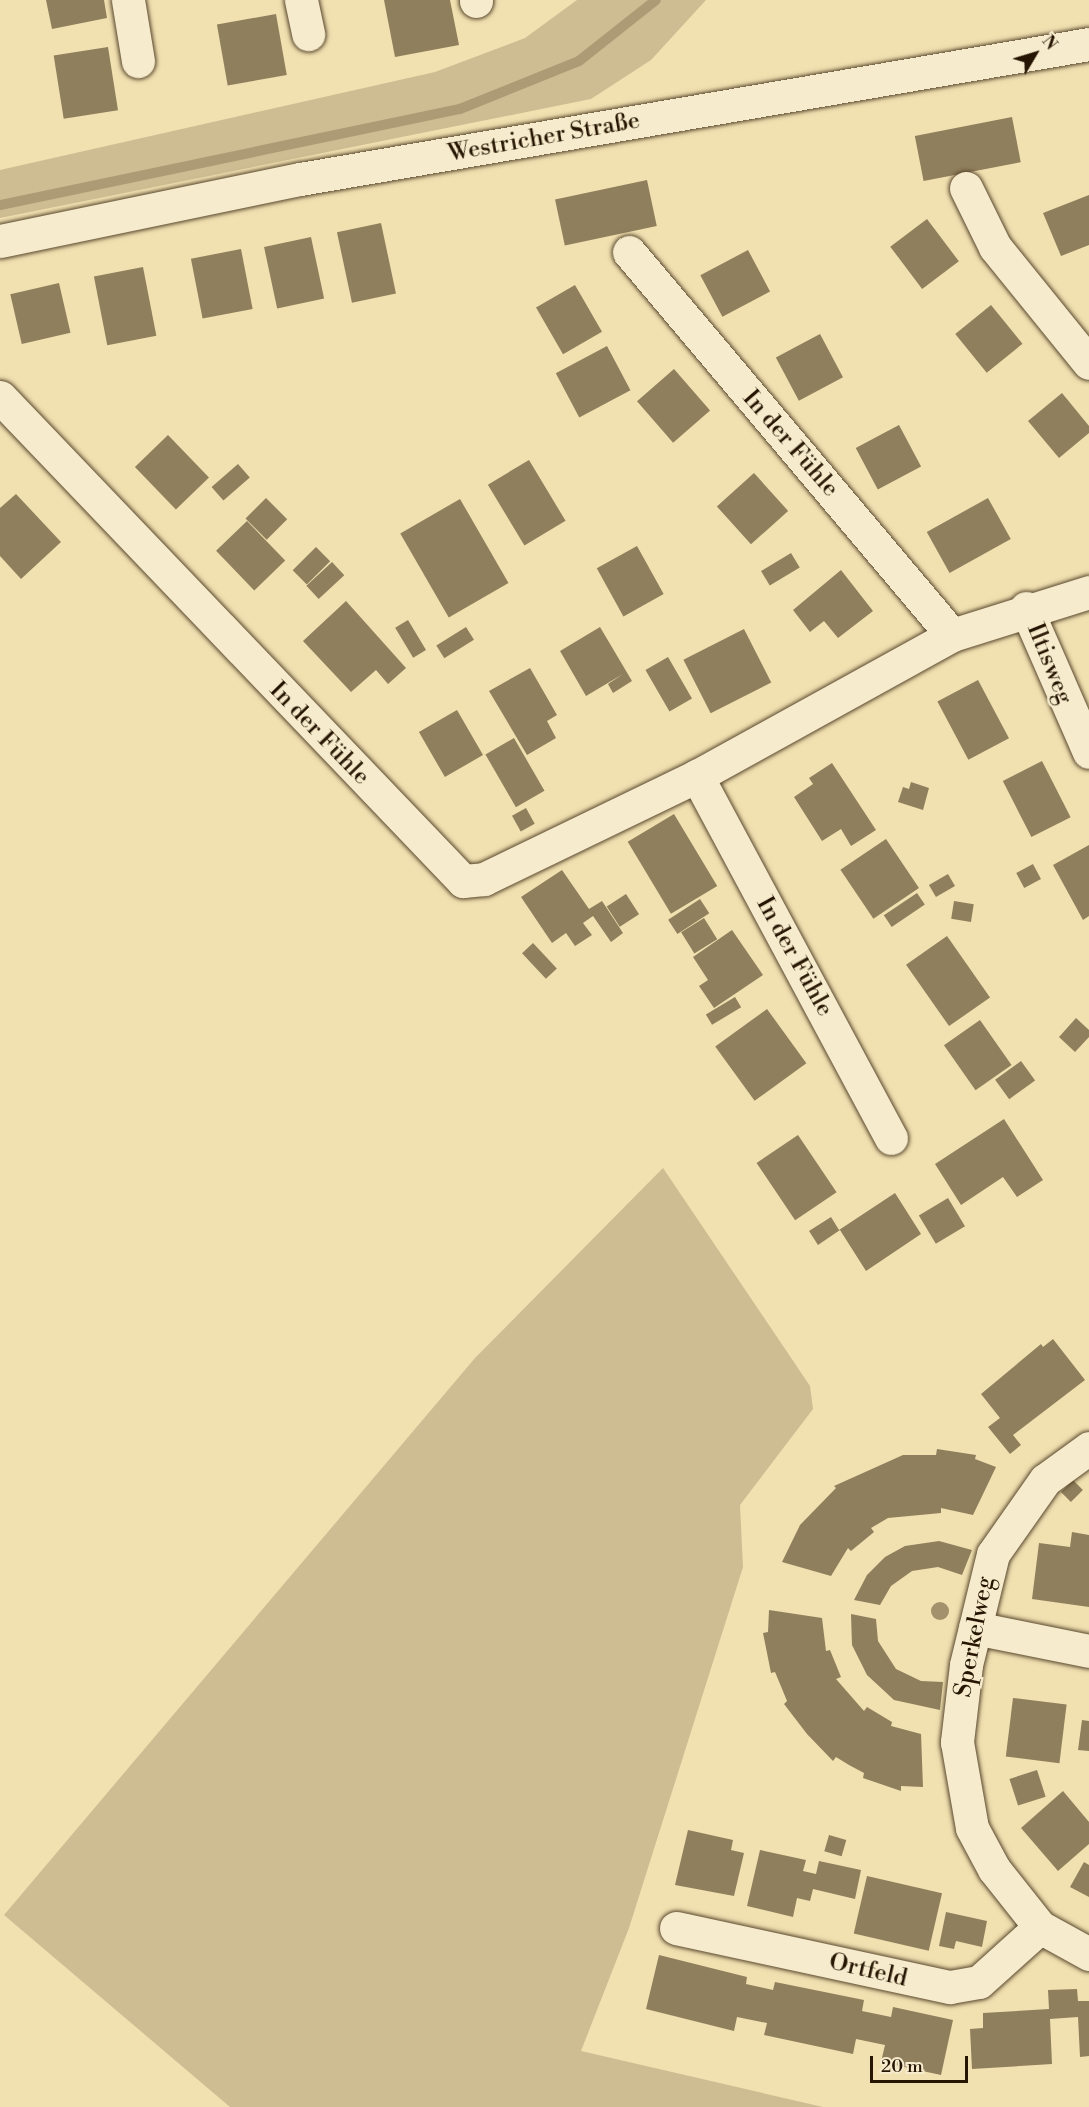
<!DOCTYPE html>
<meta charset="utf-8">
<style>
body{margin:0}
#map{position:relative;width:1089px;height:2107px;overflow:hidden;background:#f1e0b0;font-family:"Libre Bodoni",serif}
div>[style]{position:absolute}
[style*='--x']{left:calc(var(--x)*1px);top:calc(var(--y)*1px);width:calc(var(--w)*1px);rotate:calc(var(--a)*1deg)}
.green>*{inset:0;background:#cebd92}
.stream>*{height:10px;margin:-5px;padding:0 5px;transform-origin:5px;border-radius:5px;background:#ac9b75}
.building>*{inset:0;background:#907f5c;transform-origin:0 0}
.roads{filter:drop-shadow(0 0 2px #59482e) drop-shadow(0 0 2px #59482e)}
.minor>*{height:33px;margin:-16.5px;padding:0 16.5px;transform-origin:16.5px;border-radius:16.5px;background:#f6ebcc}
.trees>*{width:18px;height:18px;margin:-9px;border-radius:50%;background:#a2916c}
span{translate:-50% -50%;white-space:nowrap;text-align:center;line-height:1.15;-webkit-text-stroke:5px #f6ebcc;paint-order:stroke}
.street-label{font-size:24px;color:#261502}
.north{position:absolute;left:1005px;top:24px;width:60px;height:60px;-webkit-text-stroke:4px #f6ebcc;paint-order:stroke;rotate:52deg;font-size:16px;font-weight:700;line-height:24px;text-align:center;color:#261502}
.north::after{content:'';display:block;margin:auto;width:21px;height:27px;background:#261502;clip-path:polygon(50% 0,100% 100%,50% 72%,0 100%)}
.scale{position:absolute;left:870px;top:2056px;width:98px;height:27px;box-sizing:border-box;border:3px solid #261502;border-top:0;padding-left:8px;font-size:18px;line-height:21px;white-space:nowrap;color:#261502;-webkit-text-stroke:4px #f6ebcc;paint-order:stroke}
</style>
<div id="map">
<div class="green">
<div style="clip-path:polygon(577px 0,706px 0,651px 60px,591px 99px,0 218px,0 170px,435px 72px,525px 38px)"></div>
<div style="clip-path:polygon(663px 1168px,810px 1386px,813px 1409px,740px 1505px,743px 1567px,629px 1928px,581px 2051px,823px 2107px,230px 2107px,4px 1915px,475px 1358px)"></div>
</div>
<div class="stream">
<div style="--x:0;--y:205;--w:470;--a:-11.8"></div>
<div style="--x:460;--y:109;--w:128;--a:-22"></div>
<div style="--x:579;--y:61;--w:98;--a:-38.4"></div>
</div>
<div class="building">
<div style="clip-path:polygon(46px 0,104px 0,107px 18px,52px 29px)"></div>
<div style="clip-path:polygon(384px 0,450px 0,459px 45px,395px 57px)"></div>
<div style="left:276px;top:14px;width:62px;height:60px;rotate:80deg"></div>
<div style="left:108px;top:47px;width:64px;height:55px;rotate:81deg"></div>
<div style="left:1012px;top:117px;width:46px;height:99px;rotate:79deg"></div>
<div style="left:647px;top:180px;width:47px;height:94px;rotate:78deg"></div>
<div style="clip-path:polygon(1089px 195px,1089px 245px,1061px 256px,1043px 213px)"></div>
<div style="left:927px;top:219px;width:53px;height:46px;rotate:53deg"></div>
<div style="left:381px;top:223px;width:72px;height:45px;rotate:78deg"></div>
<div style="left:311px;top:237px;width:63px;height:48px;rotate:78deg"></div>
<div style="left:241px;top:249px;width:61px;height:51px;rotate:79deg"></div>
<div style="left:748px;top:250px;width:47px;height:54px;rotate:62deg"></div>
<div style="left:143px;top:267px;width:70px;height:50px;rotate:79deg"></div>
<div style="left:59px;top:283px;width:51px;height:50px;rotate:77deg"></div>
<div style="left:575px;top:285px;width:54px;height:45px;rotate:60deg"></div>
<div style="left:991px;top:305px;width:50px;height:46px;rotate:51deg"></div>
<div style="left:820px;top:334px;width:49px;height:50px;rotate:62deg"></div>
<div style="left:607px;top:346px;width:50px;height:58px;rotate:62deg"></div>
<div style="left:674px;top:369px;width:55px;height:49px;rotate:49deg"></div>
<div style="clip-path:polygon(1062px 393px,1089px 426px,1089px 433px,1059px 458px,1028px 421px)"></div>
<div style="left:899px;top:425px;width:47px;height:49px;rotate:62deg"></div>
<div style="left:168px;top:435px;width:59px;height:46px;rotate:46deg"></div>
<div style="left:529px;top:460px;width:71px;height:48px;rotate:59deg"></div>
<div style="left:238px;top:464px;width:18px;height:35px;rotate:49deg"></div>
<div style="left:754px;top:473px;width:51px;height:50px;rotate:48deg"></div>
<div style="clip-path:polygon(16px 494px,61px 542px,21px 579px,0 556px,0 508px)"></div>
<div style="left:266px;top:498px;width:30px;height:29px;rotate:45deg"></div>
<div style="left:988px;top:498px;width:47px;height:70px;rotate:61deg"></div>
<div style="left:460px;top:499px;width:97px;height:69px;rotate:60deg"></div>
<div style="left:247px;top:521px;width:55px;height:43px;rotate:46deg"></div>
<div style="left:637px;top:546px;width:55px;height:46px;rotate:61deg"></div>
<div style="left:316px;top:547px;width:20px;height:33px;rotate:45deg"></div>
<div style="left:791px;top:553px;width:17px;height:35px;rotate:59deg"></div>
<div style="left:332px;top:562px;width:18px;height:35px;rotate:47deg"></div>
<div style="clip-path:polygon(841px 570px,873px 611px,838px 638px,824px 621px,810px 632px,793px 610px)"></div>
<div style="clip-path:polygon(346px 601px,406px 668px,388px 684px,376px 670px,351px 692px,303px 641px)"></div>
<div style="left:408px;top:620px;width:35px;height:15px;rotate:59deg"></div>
<div style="left:466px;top:627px;width:15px;height:35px;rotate:58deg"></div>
<div style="clip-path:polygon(600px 627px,632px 681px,613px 693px,608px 684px,623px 674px,586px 696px,560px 651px)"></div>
<div style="left:744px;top:629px;width:60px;height:68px;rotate:63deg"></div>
<div style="left:668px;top:657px;width:48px;height:26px;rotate:60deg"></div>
<div style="clip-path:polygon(530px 668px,557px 715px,547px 721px,556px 738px,527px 755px,489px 691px)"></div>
<div style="left:978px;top:680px;width:66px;height:46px;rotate:62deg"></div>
<div style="left:457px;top:710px;width:52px;height:44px;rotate:60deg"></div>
<div style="left:514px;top:738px;width:61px;height:33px;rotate:60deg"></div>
<div style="left:1042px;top:761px;width:63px;height:44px;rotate:63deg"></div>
<div style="clip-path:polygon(832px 763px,876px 830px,851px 846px,841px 829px,822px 841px,794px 797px,813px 784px,809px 778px)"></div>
<div style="clip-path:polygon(911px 782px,929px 788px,923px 810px,898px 802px,903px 787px,909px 789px)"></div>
<div style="left:526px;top:808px;width:18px;height:16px;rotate:61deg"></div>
<div style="left:674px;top:814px;width:84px;height:54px;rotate:59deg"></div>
<div style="left:886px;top:839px;width:59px;height:55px;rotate:56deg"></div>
<div style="clip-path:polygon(1089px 845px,1089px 916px,1083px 920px,1053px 865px)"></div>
<div style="left:1033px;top:864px;width:17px;height:19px;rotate:62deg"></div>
<div style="clip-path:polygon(562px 870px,589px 909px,602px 901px,623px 933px,611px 942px,593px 916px,583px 923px,592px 935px,575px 946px,566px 933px,552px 943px,521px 897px)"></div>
<div style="left:948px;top:874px;width:14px;height:22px;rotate:60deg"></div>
<div style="left:917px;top:893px;width:14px;height:40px;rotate:56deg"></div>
<div style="left:626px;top:894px;width:24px;height:23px;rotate:57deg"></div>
<div style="left:700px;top:899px;width:17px;height:38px;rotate:57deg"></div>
<div style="left:954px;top:901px;width:20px;height:18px;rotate:9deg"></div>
<div style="left:704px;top:918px;width:25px;height:27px;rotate:58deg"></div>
<div style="clip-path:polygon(732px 930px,763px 975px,714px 1008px,699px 986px,708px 980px,693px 957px)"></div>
<div style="left:947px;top:936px;width:75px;height:50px;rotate:55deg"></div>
<div style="left:533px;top:943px;width:35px;height:15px;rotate:47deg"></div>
<div style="left:735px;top:997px;width:12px;height:34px;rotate:59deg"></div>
<div style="left:767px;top:1009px;width:67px;height:64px;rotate:54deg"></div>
<div style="clip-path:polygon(1076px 1018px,1089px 1030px,1089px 1037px,1075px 1052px,1059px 1037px)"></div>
<div style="left:980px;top:1020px;width:55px;height:44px;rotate:55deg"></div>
<div style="left:1021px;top:1061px;width:24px;height:32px;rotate:54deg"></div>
<div style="clip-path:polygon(1004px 1119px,1043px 1180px,1017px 1197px,1003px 1177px,961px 1205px,935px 1164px)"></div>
<div style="left:798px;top:1135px;width:69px;height:50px;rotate:56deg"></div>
<div style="clip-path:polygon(895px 1193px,921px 1234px,866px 1271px,840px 1230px,818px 1245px,809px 1231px,831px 1217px,839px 1230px)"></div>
<div style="left:948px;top:1198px;width:33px;height:34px;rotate:59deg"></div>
<div style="clip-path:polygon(1053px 1339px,1085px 1380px,1013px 1435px,1021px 1445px,1010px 1454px,988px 1427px,1000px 1418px,981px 1394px,1041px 1344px,1043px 1347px)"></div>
<div style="clip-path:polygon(937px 1449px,976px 1455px,975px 1459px,996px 1467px,973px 1515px,941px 1508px,941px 1513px,888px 1518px,871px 1528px,874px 1532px,851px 1551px,848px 1548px,831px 1576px,782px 1562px,800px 1525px,836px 1488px,834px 1486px,903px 1455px,936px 1455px)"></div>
<div style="left:1073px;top:1480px;width:14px;height:17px;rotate:45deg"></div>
<div style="clip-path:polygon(1072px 1532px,1089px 1535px,1089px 1607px,1032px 1599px,1039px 1543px,1070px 1547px)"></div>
<div style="clip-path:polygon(939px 1541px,972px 1550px,962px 1575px,938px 1567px,912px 1571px,891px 1586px,880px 1605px,854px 1600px,867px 1575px,885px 1557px,905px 1546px)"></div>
<div style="clip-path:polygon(769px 1610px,822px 1618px,826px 1651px,830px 1650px,841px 1677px,836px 1679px,864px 1711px,867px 1707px,892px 1722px,891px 1726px,921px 1734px,923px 1787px,901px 1786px,901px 1791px,863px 1778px,864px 1773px,849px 1765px,836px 1757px,833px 1761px,807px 1734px,784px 1704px,787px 1701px,780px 1684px,775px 1672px,771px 1673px,763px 1633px,768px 1632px)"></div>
<div style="clip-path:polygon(851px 1614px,876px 1619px,878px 1641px,896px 1669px,921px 1681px,943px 1682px,940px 1710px,894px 1700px,867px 1675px,852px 1645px)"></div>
<div style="left:1013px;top:1698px;width:54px;height:59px;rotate:7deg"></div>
<div style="clip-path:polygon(1082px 1720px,1089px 1721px,1089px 1751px,1078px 1750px)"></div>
<div style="left:1037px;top:1770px;width:28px;height:29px;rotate:72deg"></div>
<div style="clip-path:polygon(1063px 1791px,1089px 1822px,1089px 1844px,1058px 1871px,1021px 1828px)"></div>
<div style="clip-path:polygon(688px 1830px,733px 1840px,731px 1850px,744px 1853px,734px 1896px,675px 1885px)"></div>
<div style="left:829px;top:1835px;width:18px;height:17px;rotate:16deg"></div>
<div style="clip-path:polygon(760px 1850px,806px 1860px,803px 1871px,816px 1874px,819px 1861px,861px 1870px,855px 1899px,813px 1889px,810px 1901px,797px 1898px,793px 1917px,747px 1906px)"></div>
<div style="clip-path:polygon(1084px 1862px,1089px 1865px,1089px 1897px,1070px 1887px)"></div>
<div style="left:867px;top:1876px;width:77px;height:59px;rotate:13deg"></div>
<div style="clip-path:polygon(946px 1912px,987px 1921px,982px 1947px,956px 1941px,954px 1949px,939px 1946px)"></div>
<div style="clip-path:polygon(659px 1955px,747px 1977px,746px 1984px,773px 1990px,775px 1982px,864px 2000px,862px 2011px,891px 2017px,893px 2007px,953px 2020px,941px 2075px,881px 2062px,885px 2045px,856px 2039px,853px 2054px,764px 2035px,767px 2023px,737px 2017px,734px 2031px,646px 2009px)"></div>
<div style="clip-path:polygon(1077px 1989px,1078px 2001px,1089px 2001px,1089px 2056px,1080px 2057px,1078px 2017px,1050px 2019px,1052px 2064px,972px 2069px,970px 2029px,983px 2028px,983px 2013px,1049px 2009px,1048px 1990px)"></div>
</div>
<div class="roads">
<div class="minor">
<div style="--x:128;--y:0;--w:62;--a:80.7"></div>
<div style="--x:301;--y:0;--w:35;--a:78"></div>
<div style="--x:476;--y:0;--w:1;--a:90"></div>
<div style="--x:966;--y:188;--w:66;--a:63.8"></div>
<div style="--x:995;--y:247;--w:149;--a:51"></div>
<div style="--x:0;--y:241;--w:306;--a:-11.7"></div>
<div style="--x:300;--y:179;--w:800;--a:-9.71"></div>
<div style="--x:629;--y:252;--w:501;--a:49.86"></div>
<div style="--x:0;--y:397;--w:670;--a:46.27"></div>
<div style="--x:463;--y:881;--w:21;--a:-5"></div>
<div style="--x:484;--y:879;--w:237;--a:-25.8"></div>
<div style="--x:1026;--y:608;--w:157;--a:66.4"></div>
<div style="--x:891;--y:1138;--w:411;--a:-118.2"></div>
<div style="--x:697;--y:776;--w:291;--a:-28.9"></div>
<div style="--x:952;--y:635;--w:144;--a:-17.4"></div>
<div style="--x:1089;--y:1448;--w:54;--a:144"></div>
<div style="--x:1045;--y:1480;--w:90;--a:125.1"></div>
<div style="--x:993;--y:1554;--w:114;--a:103.7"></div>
<div style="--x:966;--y:1665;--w:78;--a:96.7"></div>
<div style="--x:957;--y:1742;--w:87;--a:80.1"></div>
<div style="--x:972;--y:1828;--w:47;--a:61.8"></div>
<div style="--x:994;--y:1869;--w:74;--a:51.6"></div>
<div style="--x:1040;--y:1927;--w:56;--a:28.9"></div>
<div style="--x:975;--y:1628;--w:116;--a:11.4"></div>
<div style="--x:676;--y:1928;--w:280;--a:12.2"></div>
<div style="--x:950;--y:1987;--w:29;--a:-10"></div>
<div style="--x:979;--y:1982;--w:82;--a:-42"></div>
</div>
</div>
<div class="trees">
<div style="left:940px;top:1611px"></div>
</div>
<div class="street-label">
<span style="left:544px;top:138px;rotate:-10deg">Westricher Straße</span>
<span style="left:790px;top:444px;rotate:49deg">In der Fühle</span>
<span style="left:1049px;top:664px;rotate:68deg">Iltisweg</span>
<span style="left:319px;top:734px;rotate:46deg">In der Fühle</span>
<span style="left:794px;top:957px;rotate:61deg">In der Fühle</span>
<span style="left:975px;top:1637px;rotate:-79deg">Sperkelweg</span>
<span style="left:868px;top:1971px;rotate:13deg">Ortfeld</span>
</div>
<div class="north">N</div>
<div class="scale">20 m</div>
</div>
